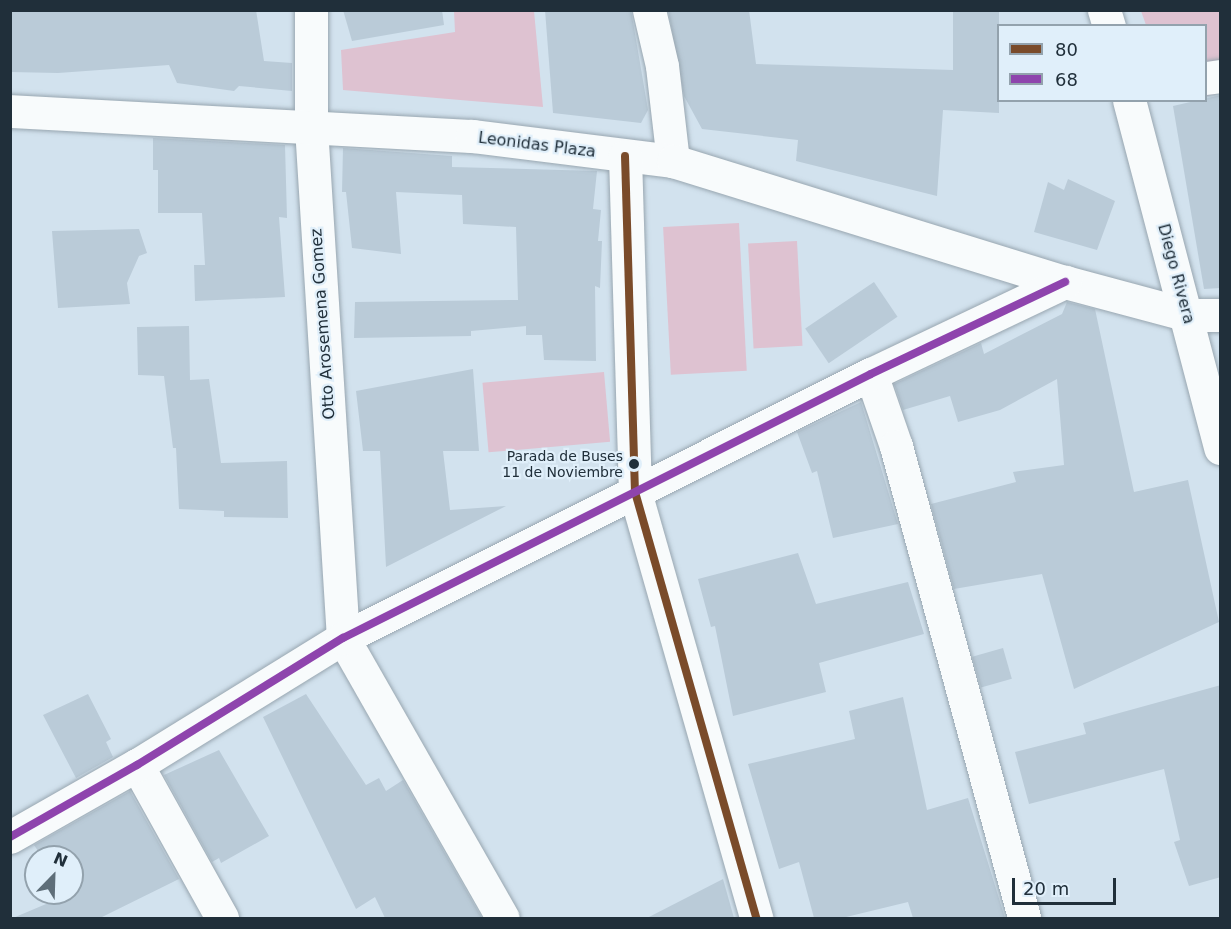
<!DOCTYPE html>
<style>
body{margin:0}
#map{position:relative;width:1231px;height:929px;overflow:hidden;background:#d2e2ee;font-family:"DejaVu Sans",sans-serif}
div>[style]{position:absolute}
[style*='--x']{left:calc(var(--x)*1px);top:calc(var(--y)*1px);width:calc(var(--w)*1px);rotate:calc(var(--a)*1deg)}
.green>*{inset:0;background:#dec2d1;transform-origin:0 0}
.building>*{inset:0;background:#bacbd8;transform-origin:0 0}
.roads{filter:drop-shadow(0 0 2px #98a6b0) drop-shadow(0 0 2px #98a6b0)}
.street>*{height:33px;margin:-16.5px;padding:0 16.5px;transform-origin:16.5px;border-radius:16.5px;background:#f8fbfc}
.bus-1>*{height:8px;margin:-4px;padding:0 4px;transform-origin:4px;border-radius:4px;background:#7a4b2a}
.bus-2>*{height:8px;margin:-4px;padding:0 4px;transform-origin:4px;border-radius:4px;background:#8e44ad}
.dots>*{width:16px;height:16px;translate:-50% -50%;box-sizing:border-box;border:3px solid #e0effa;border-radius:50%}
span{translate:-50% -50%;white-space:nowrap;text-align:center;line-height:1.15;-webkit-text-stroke:4.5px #e0effa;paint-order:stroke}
.bus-label{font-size:14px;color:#202f3a}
.right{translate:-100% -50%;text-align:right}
.street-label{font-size:16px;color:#202f3a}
.frame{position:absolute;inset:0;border:12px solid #202f3a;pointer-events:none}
.legend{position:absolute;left:997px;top:24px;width:210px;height:78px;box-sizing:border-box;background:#e0effa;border:2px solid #93a2ad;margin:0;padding:8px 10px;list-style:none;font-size:18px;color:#202f3a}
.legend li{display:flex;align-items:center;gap:12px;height:30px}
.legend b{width:30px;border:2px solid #93a2ad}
.north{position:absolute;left:24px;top:845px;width:60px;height:60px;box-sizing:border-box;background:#e0effa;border:2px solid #93a2ad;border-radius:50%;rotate:23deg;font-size:16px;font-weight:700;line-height:24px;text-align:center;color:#202f3a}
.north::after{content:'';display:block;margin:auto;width:21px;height:27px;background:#5e6e79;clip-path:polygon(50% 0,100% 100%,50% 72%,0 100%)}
.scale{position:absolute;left:1012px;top:878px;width:104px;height:27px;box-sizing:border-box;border:3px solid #202f3a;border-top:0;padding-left:8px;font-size:18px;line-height:21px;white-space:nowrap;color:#202f3a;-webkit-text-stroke:4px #e0effa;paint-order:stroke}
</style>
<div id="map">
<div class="green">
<div style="clip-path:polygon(454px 11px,534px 11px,543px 107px,343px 90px,341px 50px,455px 32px)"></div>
<div style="clip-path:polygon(1141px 11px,1220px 11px,1220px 93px,1206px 96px,1206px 26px,1146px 25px)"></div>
<div style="left:739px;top:223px;width:148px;height:76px;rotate:87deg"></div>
<div style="left:797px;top:241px;width:105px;height:49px;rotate:87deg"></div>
<div style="left:604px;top:372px;width:70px;height:122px;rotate:85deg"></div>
</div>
<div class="building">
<div style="clip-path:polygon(10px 10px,256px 10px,264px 61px,292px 63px,292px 91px,239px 86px,234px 91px,177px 83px,169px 65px,58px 73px,10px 72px)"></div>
<div style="clip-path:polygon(343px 10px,442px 10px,444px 25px,352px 41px)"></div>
<div style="clip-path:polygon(545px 10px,631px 10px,648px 110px,641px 123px,553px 113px)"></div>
<div style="clip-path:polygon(668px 10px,749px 10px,756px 64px,953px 70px,953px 10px,999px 10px,999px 113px,943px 110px,937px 196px,796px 161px,798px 140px,702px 129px,684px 96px)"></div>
<div style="clip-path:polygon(1221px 95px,1221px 288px,1204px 289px,1173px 106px)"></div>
<div style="clip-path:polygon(153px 138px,285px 145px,287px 218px,279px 217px,285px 297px,195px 301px,194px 265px,205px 265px,202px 213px,158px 213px,158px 170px,153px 170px)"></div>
<div style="clip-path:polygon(343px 148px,452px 156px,452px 167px,597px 171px,593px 209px,601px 210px,598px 241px,602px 241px,600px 288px,595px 286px,596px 361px,544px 360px,542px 335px,526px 335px,526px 326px,471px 331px,471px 336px,354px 338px,355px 302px,518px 300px,516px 227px,463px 224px,462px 195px,396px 192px,401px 254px,352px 248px,346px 192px,342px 192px)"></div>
<div style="clip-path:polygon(1068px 179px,1115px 201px,1097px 250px,1034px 232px,1048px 182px,1064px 190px)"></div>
<div style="clip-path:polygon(139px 229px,147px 253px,139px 256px,127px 283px,130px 304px,58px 308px,52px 231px)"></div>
<div style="left:874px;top:282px;width:42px;height:83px;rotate:56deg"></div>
<div style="clip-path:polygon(1067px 302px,1095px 309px,1134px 492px,1188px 480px,1219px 622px,1074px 689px,1042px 574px,954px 589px,931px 504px,1016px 482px,1013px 472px,1064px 465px,1057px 379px,1000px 410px,958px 422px,950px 396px,903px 410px,894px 384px,981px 343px,984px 354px,1062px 314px)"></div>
<div style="clip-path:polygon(189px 326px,190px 380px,209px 379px,221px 463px,287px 461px,288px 518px,224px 517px,224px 511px,179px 509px,176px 448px,173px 448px,164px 376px,138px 375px,137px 327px)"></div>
<div style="clip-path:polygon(473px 369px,479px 451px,443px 451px,450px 510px,506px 506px,386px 567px,380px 451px,363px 451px,356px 391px)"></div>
<div style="clip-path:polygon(861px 402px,898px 524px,833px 538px,817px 471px,812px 473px,797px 432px)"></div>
<div style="clip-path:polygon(798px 553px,816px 604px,908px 582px,924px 634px,819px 663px,826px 692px,733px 716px,715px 626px,711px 627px,698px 579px)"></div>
<div style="left:1003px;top:648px;width:32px;height:32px;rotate:74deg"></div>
<div style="clip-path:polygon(1221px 685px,1221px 877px,1189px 886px,1174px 842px,1180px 840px,1164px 769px,1029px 804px,1015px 752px,1086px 734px,1083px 723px)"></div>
<div style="clip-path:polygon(88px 694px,111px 739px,106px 742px,113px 757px,76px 778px,43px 715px)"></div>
<div style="clip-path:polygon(306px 694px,366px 785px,379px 778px,386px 791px,403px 780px,482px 918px,385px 918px,375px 897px,356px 909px,263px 717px)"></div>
<div style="clip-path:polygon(903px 697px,927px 810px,968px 798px,1005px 918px,913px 918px,908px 902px,842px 918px,814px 918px,799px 862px,779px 869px,748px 764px,855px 739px,849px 711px)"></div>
<div style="clip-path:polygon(219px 750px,269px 836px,221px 863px,219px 858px,212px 862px,164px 775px)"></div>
<div style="clip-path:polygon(130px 791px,179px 879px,100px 918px,13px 918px,72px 893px,72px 857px,42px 857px,34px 845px)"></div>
<div style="clip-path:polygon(723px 879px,734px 918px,647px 918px)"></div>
</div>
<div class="roads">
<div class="street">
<div style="--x:311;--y:10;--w:117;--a:90"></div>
<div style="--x:311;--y:127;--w:512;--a:86.42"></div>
<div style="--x:343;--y:638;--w:322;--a:60.3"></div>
<div style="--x:649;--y:10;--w:57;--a:76.9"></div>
<div style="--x:662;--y:66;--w:96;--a:83.4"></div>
<div style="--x:1104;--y:10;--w:17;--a:73"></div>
<div style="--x:1206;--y:78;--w:14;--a:-8"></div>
<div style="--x:1129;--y:100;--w:360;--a:75.3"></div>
<div style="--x:10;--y:111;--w:463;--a:3.1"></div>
<div style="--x:472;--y:136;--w:203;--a:7.1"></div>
<div style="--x:673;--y:161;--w:410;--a:17.2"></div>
<div style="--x:1065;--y:282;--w:127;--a:15"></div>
<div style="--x:1188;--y:315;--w:32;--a:0"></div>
<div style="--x:625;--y:156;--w:336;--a:88.3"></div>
<div style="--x:635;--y:492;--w:443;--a:74.1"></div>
<div style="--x:871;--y:374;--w:76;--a:70.9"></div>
<div style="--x:896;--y:446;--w:489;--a:74.8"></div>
<div style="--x:137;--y:765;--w:175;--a:60.9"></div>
<div style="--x:10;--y:837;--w:146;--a:-29.6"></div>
<div style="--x:137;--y:765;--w:242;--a:-31.7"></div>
<div style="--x:343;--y:638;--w:590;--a:-26.57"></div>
<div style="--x:871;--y:374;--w:215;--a:-25.4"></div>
</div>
</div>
<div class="bus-1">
<div style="--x:625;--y:156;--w:336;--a:88.3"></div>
<div style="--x:635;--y:492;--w:443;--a:74.1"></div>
</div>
<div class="bus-2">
<div style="--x:10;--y:837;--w:146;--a:-29.6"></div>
<div style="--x:137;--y:765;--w:242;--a:-31.7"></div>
<div style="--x:343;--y:638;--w:590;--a:-26.57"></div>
<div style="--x:871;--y:374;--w:215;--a:-25.4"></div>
</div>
<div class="dots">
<div style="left:634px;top:464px;background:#202f3a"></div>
</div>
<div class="bus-label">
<span class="right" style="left:623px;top:464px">Parada de Buses<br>11 de Noviembre</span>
</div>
<div class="street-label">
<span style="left:537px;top:145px;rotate:7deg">Leonidas Plaza</span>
<span style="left:1176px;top:274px;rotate:75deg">Diego Rivera</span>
<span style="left:323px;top:324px;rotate:-94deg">Otto Arosemena Gomez</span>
</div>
<div class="frame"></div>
<ul class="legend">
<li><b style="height:8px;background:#7a4b2a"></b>80</li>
<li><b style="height:8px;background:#8e44ad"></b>68</li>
</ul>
<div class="north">N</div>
<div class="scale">20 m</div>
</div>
